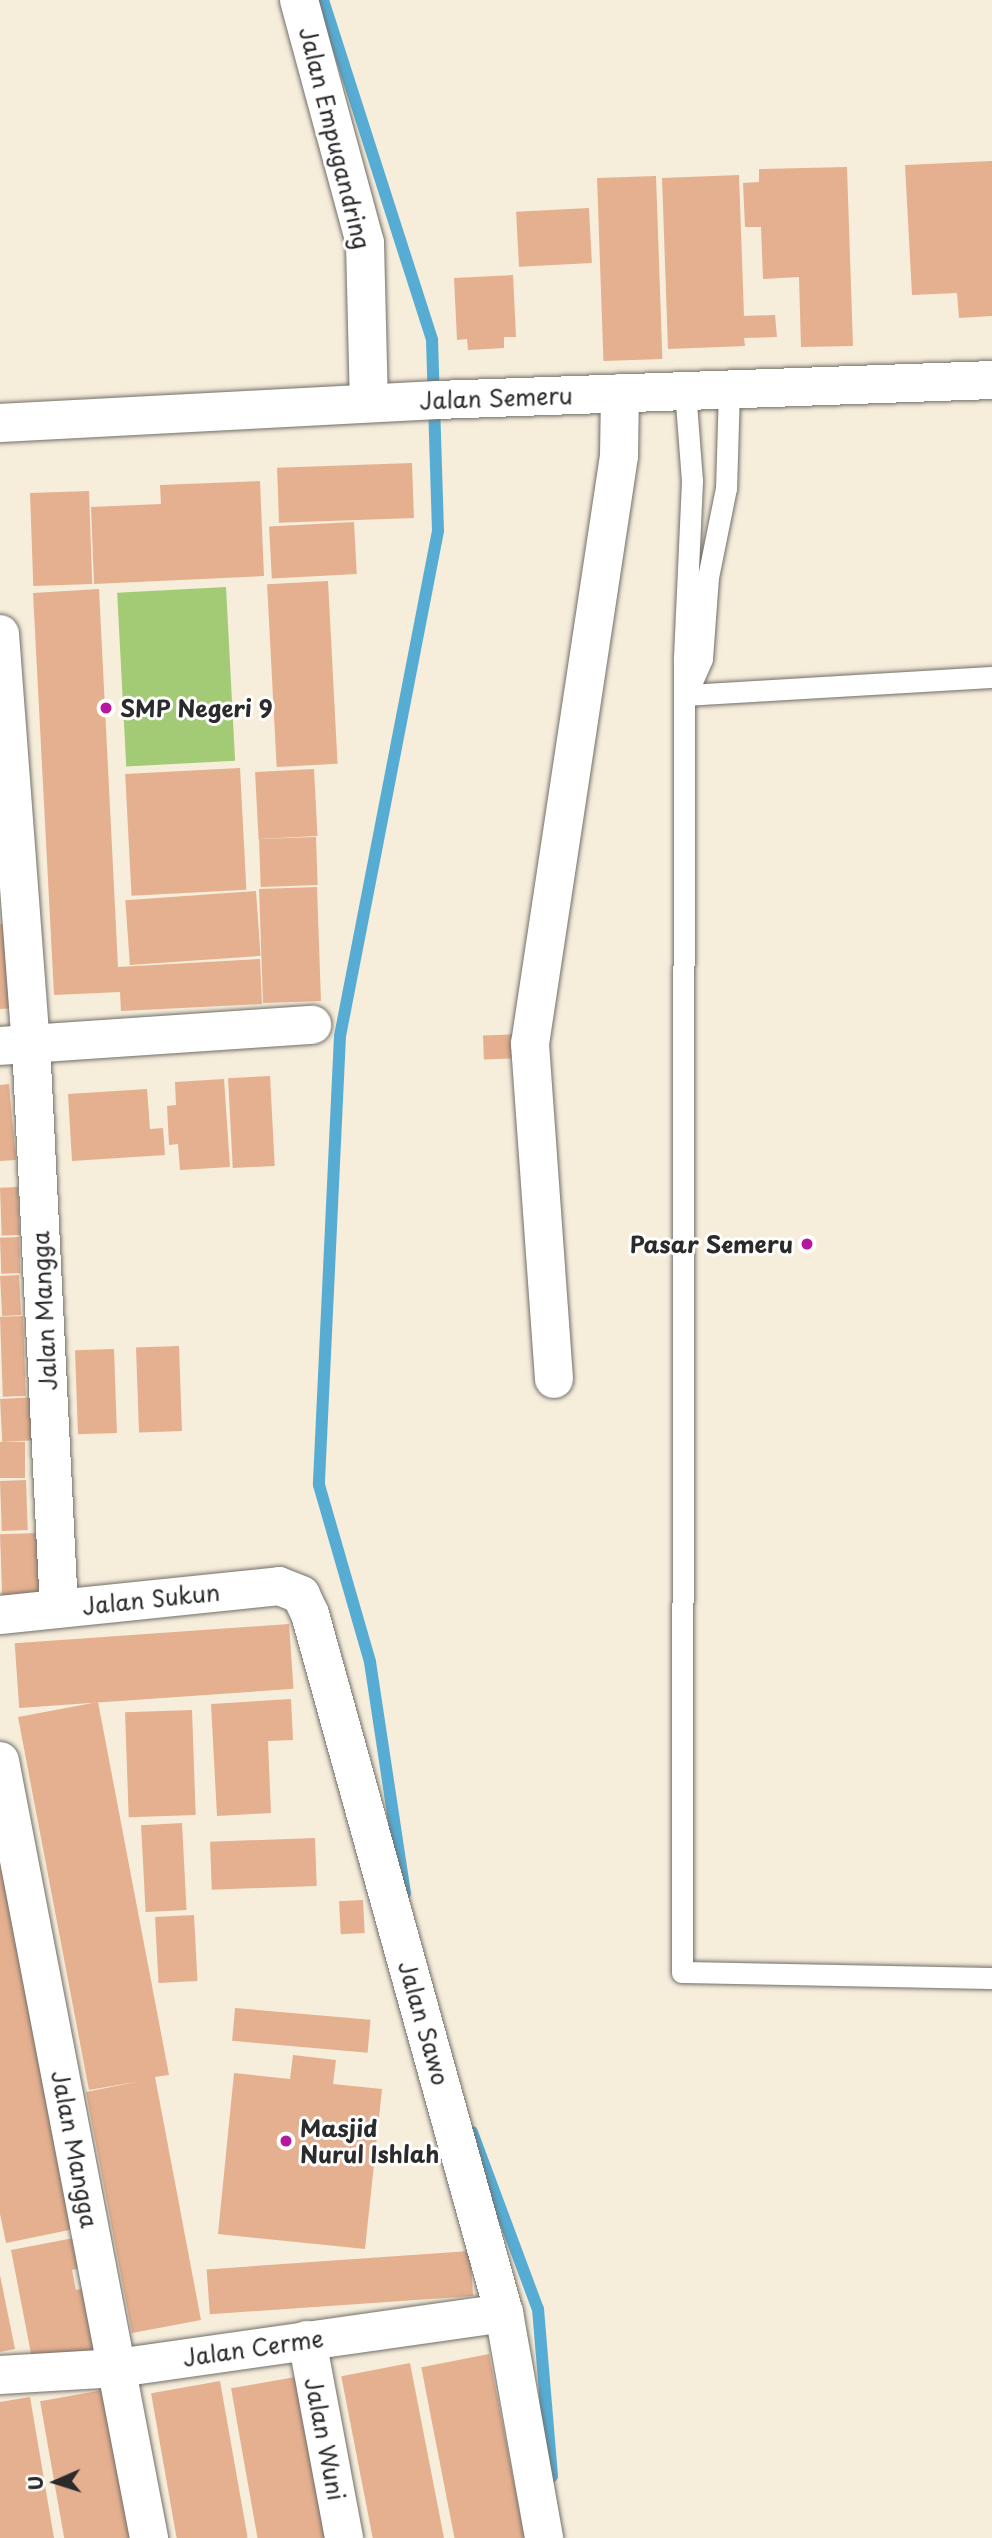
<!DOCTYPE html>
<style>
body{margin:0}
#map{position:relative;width:992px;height:2538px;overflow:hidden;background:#f6eddb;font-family:"Playpen Sans",sans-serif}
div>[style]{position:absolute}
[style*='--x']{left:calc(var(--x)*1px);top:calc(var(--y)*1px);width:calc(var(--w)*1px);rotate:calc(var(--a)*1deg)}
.green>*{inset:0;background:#a3cb76;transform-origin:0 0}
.stream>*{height:12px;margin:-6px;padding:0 6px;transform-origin:6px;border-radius:6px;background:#57acd3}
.building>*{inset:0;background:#e5b090;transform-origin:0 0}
.roads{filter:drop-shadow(0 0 2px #726f69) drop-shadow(0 0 2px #726f69)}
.service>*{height:21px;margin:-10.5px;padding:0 10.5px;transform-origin:10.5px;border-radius:10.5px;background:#fff}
.minor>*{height:38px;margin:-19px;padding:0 19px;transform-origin:19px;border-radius:19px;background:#fff}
.tertiary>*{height:38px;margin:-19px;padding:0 19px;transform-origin:19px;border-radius:19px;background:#fff}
.dots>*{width:19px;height:19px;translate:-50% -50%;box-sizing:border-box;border:4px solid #fff;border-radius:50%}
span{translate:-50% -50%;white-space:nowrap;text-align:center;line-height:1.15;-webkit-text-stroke:6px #fff;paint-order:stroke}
.street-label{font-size:23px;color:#2b2b2b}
.poi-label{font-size:23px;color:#2b2b2b;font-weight:700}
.left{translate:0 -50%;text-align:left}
.right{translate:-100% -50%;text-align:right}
.north{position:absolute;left:21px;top:2447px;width:70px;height:70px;-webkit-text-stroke:5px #fff;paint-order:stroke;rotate:267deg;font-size:19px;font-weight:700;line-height:28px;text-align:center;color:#2b2b2b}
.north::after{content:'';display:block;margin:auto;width:24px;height:32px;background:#2b2b2b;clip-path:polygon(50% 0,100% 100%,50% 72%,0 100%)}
</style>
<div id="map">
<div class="green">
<div style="left:226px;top:587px;width:174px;height:109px;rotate:87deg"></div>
</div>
<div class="stream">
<div style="--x:323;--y:0;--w:357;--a:72.2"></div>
<div style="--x:432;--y:340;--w:191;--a:88.2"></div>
<div style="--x:438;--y:531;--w:514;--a:100.98"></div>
<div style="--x:340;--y:1036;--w:449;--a:92.7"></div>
<div style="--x:319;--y:1485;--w:184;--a:73.9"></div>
<div style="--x:370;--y:1662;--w:234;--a:81.4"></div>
<div style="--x:472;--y:2132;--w:189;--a:69.6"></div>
<div style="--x:538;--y:2309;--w:168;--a:85.2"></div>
</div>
<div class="building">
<div style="clip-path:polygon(992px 161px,992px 316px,959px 318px,957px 293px,912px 295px,905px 165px)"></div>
<div style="clip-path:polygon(847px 167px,853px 346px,801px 347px,799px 277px,763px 279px,761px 227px,745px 227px,743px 183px,759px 182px,759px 169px)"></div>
<div style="clip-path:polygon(739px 175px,744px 316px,775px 315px,777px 337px,744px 338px,745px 346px,668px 349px,662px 178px)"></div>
<div style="left:656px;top:176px;width:183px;height:59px;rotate:88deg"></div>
<div style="left:589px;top:208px;width:55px;height:73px;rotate:87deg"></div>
<div style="clip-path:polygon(513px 275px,516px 337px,504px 337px,504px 348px,468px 350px,467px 339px,457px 340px,454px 278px)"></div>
<div style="left:412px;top:463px;width:55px;height:135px;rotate:88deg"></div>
<div style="clip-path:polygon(260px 481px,264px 576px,94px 584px,91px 507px,161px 504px,160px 485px)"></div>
<div style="left:89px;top:491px;width:93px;height:59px;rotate:88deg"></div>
<div style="left:354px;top:522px;width:52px;height:85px;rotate:87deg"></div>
<div style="left:328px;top:581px;width:183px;height:61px;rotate:87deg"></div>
<div style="clip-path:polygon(99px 589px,118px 967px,260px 959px,262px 1004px,121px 1011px,120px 992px,54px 995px,33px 593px)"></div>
<div style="left:240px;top:768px;width:122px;height:115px;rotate:87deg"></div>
<div style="left:314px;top:769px;width:67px;height:59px;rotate:87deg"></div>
<div style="left:316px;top:837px;width:48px;height:57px;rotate:88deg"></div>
<div style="left:317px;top:887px;width:114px;height:58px;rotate:88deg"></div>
<div style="left:256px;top:891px;width:65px;height:131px;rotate:86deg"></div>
<div style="clip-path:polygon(0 924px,8px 924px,15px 1008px,0 1009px)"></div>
<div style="left:525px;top:1034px;width:24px;height:42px;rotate:88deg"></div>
<div style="left:270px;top:1076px;width:90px;height:42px;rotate:87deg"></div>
<div style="clip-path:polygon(224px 1079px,230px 1167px,180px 1170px,178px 1144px,169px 1145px,167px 1106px,176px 1105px,175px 1082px)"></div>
<div style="clip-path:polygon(9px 1084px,16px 1160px,0 1161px,0 1085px)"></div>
<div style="clip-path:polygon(147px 1089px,150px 1129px,163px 1128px,165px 1155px,72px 1161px,68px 1094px)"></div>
<div style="left:18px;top:1187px;width:48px;height:18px;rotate:88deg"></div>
<div style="left:19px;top:1237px;width:36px;height:19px;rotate:88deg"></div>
<div style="left:19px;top:1275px;width:40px;height:19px;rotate:87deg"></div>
<div style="left:23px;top:1316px;width:80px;height:23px;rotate:88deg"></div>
<div style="left:179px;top:1346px;width:85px;height:43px;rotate:88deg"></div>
<div style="left:114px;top:1349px;width:84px;height:39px;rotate:88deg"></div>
<div style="left:37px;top:1397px;width:43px;height:37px;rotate:87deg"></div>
<div style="left:0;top:1442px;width:25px;height:36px"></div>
<div style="left:26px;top:1480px;width:50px;height:26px;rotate:88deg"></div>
<div style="left:38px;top:1533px;width:61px;height:38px;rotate:88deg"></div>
<div style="left:289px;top:1624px;width:65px;height:275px;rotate:86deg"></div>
<div style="clip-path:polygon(291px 1699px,293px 1740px,268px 1741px,271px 1813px,217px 1816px,211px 1704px)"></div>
<div style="clip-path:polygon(98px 1702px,169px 2075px,155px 2077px,201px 2320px,132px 2333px,86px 2092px,141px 2081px,89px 2090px,18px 1717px)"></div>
<div style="left:192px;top:1710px;width:105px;height:67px;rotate:88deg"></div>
<div style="left:182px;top:1823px;width:87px;height:41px;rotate:87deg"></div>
<div style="left:315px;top:1838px;width:48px;height:105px;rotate:88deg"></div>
<div style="clip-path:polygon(0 1849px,74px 2229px,6px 2243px,0 2214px)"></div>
<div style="left:363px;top:1900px;width:33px;height:24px;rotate:87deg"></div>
<div style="left:194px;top:1915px;width:66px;height:39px;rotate:87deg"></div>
<div style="left:235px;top:2008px;width:136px;height:33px;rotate:5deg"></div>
<div style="clip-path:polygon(293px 2055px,336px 2060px,333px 2084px,382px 2089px,365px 2249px,218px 2234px,234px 2073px,290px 2079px)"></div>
<div style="clip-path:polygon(79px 2237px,84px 2267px,72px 2270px,76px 2290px,86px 2288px,105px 2350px,33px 2364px,11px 2250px)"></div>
<div style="left:470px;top:2251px;width:45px;height:264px;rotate:86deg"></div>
<div style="clip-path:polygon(0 2275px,15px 2349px,0 2352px)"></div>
<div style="left:489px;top:2354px;width:187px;height:69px;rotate:79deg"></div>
<div style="left:410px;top:2363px;width:178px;height:70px;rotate:79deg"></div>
<div style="left:301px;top:2376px;width:164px;height:71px;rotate:80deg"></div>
<div style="left:220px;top:2381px;width:159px;height:70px;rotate:80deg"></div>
<div style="left:109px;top:2389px;width:151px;height:70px;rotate:80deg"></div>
<div style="clip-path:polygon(30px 2397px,54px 2538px,0 2538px,0 2402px)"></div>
</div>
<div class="roads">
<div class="service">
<div style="--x:729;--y:389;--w:99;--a:91.7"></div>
<div style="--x:726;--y:488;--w:91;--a:101.4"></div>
<div style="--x:708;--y:577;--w:82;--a:94.2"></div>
<div style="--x:702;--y:659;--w:39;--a:114"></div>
<div style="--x:686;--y:695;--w:307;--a:-3.4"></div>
<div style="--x:685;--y:390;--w:91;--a:85.6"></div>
<div style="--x:692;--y:481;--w:179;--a:92.6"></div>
<div style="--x:684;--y:660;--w:1312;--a:90.09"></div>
<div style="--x:682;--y:1972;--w:310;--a:1.1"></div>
</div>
<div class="minor">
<div style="--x:299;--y:0;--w:252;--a:74.8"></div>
<div style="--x:365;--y:243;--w:160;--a:88.6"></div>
<div style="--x:0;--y:634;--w:411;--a:85.7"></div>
<div style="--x:31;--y:1044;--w:565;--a:87.16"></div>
<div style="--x:0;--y:1046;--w:313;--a:-3.9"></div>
<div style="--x:554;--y:1379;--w:336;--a:-94.1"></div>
<div style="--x:530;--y:1044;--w:595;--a:-81.39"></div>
<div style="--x:619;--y:456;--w:63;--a:-89.1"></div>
<div style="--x:0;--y:1615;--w:281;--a:-5.9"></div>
<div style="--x:279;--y:1586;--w:24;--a:22"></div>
<div style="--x:301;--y:1595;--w:21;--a:65"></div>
<div style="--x:310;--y:1614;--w:725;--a:74.49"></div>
<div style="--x:504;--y:2313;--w:229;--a:79.9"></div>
<div style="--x:0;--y:1761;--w:791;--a:79.14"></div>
<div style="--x:307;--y:2340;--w:201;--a:79.4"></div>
<div style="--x:0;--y:2375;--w:118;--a:-3.4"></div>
<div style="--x:118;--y:2368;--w:390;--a:-8.1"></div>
</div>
<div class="tertiary">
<div style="--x:0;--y:423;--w:438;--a:-3"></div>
<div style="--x:437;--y:400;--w:555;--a:-2.06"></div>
</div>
</div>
<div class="dots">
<div style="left:106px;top:708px;background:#b5179e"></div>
<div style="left:807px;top:1244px;background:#b5179e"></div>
<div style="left:286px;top:2141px;background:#b5179e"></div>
</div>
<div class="street-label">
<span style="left:335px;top:138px;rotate:76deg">Jalan Empugandring</span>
<span style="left:496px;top:398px;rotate:-2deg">Jalan Semeru</span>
<span style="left:44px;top:1311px;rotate:-93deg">Jalan Mangga</span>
<span style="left:151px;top:1599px;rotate:-6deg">Jalan Sukun</span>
<span style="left:424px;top:2023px;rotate:74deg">Jalan Sawo</span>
<span style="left:75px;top:2149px;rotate:79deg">Jalan Mangga</span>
<span style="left:253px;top:2348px;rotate:-8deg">Jalan Cerme</span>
<span style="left:325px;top:2439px;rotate:79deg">Jalan Wuni</span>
</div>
<div class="poi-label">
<span class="left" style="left:120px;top:708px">SMP Negeri 9</span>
<span class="right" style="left:793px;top:1244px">Pasar Semeru</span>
<span class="left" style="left:300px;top:2141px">Masjid<br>Nurul Ishlah</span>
</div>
<div class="north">U</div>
</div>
